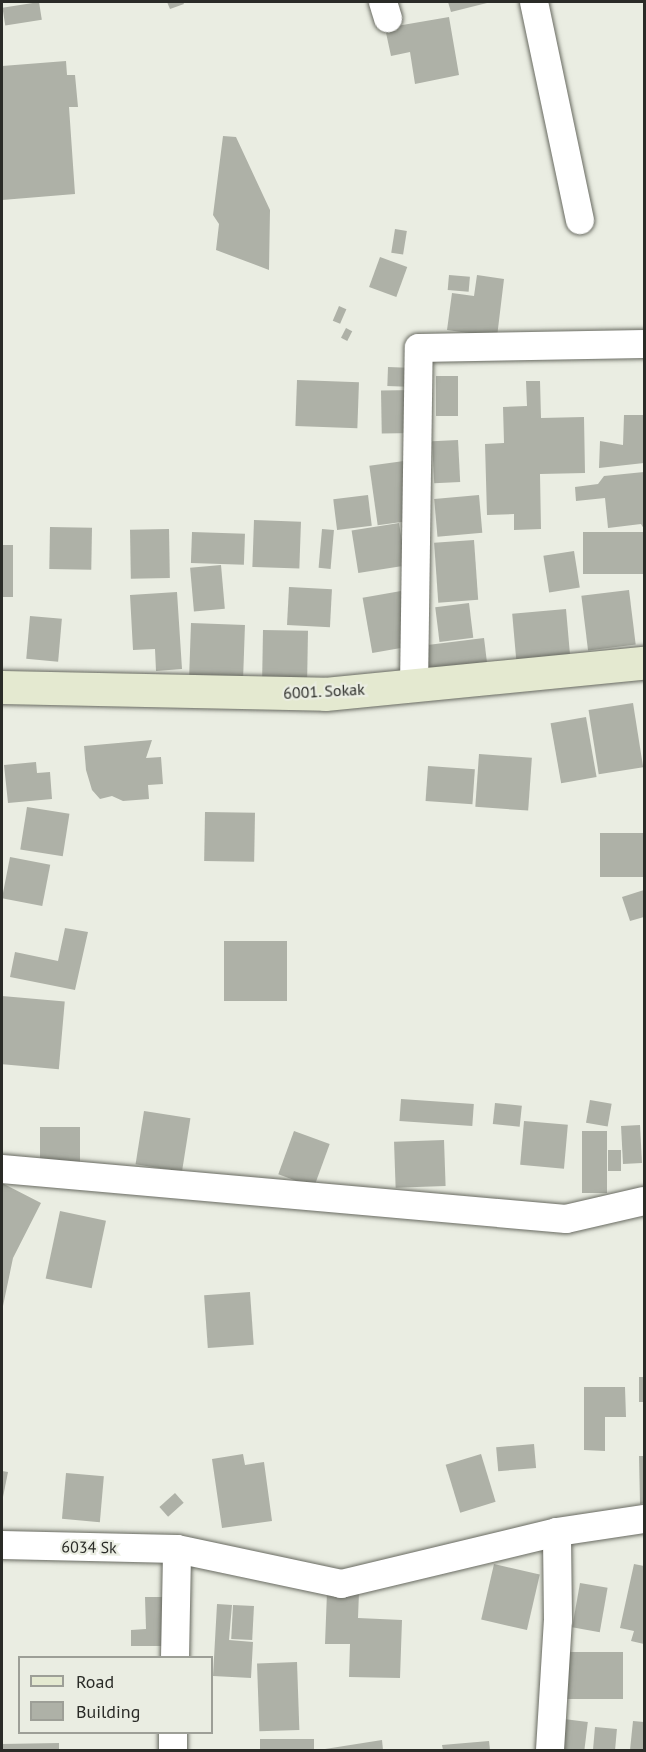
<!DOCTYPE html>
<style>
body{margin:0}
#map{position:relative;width:646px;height:1752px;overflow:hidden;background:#eaede2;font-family:"PT Sans",sans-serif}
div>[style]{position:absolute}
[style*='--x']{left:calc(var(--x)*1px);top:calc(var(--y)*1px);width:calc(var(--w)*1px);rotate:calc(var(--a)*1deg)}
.building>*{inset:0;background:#aeb1a7;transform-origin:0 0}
.roads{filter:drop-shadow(0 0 2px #686a61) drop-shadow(0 0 2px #686a61)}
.street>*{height:28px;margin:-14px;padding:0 14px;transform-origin:14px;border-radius:14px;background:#fff}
.secondary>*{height:33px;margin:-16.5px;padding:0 16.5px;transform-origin:16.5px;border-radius:16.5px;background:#e4e9d0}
span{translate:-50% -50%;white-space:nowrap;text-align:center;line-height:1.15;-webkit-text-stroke:4.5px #eaede2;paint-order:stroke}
.street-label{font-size:16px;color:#2a2b27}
.frame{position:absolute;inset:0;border:3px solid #2a2b27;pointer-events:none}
.legend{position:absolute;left:18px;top:1656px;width:195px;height:78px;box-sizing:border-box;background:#eaede2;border:2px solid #9d9f97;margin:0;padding:8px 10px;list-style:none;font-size:18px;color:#2a2b27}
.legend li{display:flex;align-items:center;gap:12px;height:30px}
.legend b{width:30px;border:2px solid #9d9f97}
</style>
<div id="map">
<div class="building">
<div style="left:39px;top:2px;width:18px;height:37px;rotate:81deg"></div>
<div style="clip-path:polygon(167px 2px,183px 2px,184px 4px,170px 9px)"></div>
<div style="clip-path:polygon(448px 2px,491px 2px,451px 12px)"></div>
<div style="clip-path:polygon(449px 17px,459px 75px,415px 84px,410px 52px,391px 56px,385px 28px)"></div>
<div style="clip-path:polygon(66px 61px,67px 75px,75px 75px,78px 107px,69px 107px,75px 194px,2px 200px,2px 66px)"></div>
<div style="clip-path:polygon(223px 136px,236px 137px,270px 210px,269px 270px,216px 250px,219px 224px,213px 215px)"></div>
<div style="left:395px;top:229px;width:12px;height:24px;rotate:9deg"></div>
<div style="left:380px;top:257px;width:29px;height:32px;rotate:20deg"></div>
<div style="left:449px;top:275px;width:21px;height:15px;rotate:5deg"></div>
<div style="clip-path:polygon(477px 275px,504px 279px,497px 337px,447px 330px,452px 293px,474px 296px)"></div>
<div style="left:339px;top:306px;width:8px;height:16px;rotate:23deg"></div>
<div style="left:346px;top:328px;width:7px;height:11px;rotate:27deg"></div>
<div style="left:388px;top:367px;width:26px;height:19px;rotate:2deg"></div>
<div style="left:436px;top:376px;width:22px;height:40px"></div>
<div style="left:297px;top:380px;width:62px;height:46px;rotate:2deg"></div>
<div style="clip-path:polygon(526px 381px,540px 381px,541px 418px,584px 417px,585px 473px,540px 474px,541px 529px,514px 530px,514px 514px,487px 515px,485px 444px,504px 443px,503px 407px,527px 406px)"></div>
<div style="left:415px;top:390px;width:43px;height:34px;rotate:89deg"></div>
<div style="clip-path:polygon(624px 415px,644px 415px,644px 463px,599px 468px,600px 441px,623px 445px)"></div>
<div style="left:458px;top:440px;width:42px;height:26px;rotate:87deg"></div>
<div style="left:404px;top:461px;width:60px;height:35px;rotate:82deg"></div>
<div style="clip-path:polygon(644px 472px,644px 529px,641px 524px,608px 528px,605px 498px,576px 501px,575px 487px,598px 484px,604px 476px)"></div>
<div style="left:368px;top:495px;width:31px;height:35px;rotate:83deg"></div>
<div style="left:479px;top:495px;width:38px;height:45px;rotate:85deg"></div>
<div style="left:254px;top:520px;width:47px;height:47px;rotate:2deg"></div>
<div style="left:399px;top:523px;width:43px;height:48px;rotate:81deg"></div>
<div style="left:50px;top:527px;width:42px;height:42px;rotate:1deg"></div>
<div style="left:169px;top:529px;width:49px;height:39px;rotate:89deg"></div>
<div style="left:322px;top:529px;width:12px;height:39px;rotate:5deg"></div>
<div style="left:192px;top:532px;width:53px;height:31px;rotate:2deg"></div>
<div style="left:644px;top:532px;width:42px;height:61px;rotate:90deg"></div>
<div style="left:474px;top:540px;width:60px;height:40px;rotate:86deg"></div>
<div style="left:2px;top:545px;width:11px;height:52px"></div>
<div style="left:574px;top:551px;width:37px;height:31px;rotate:81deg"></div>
<div style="left:221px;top:565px;width:44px;height:31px;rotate:85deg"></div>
<div style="left:289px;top:587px;width:43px;height:38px;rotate:3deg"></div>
<div style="left:629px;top:590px;width:55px;height:48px;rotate:83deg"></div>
<div style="left:401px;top:591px;width:56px;height:39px;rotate:80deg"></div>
<div style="clip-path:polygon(177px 592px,182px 669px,156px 671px,155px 649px,133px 650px,130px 595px)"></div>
<div style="left:469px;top:603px;width:35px;height:34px;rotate:83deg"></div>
<div style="left:566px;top:609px;width:49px;height:54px;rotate:85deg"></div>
<div style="left:30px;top:616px;width:32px;height:43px;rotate:5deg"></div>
<div style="left:191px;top:623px;width:54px;height:58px;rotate:2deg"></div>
<div style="left:263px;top:630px;width:45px;height:47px;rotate:1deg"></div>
<div style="left:484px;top:638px;width:35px;height:67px;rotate:83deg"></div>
<div style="left:633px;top:703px;width:65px;height:45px;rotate:81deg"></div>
<div style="left:586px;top:717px;width:61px;height:36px;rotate:80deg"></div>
<div style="clip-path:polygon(152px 740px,146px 758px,161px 757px,163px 784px,148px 785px,149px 799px,123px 801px,112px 796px,100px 799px,92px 790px,86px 770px,84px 746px)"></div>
<div style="left:479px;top:754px;width:53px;height:53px;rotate:4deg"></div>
<div style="clip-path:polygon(36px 762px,37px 773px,50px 772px,52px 799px,8px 803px,4px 765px)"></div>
<div style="left:428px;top:766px;width:47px;height:35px;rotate:4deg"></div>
<div style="left:27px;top:807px;width:43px;height:43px;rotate:9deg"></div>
<div style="left:205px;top:812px;width:50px;height:49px;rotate:1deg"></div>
<div style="left:644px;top:833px;width:44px;height:44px;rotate:90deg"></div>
<div style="left:10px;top:857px;width:41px;height:42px;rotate:11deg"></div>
<div style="clip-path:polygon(644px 890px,644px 917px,630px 921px,622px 897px)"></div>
<div style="clip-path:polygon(65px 928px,88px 932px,75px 990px,10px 977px,15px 952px,58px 961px)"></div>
<div style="left:287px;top:941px;width:60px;height:63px;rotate:90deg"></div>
<div style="left:2px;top:996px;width:63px;height:68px;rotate:5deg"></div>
<div style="left:401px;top:1099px;width:73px;height:22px;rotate:4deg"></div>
<div style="left:590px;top:1100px;width:22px;height:23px;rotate:10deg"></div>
<div style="left:495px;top:1103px;width:27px;height:21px;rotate:6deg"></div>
<div style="left:144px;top:1111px;width:47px;height:54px;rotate:9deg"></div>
<div style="left:524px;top:1121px;width:44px;height:44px;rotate:5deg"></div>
<div style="left:640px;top:1125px;width:38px;height:19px;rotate:87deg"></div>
<div style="left:40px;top:1127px;width:40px;height:40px"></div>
<div style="left:294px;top:1131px;width:38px;height:46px;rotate:20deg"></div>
<div style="left:582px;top:1131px;width:25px;height:62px"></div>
<div style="left:444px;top:1140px;width:46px;height:50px;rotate:88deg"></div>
<div style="left:608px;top:1150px;width:13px;height:21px"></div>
<div style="clip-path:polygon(2px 1183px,41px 1203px,13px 1258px,3px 1306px)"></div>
<div style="left:60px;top:1211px;width:47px;height:69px;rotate:12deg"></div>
<div style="left:250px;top:1292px;width:53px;height:46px;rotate:86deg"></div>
<div style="left:639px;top:1377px;width:5px;height:25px"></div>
<div style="clip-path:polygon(584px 1387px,625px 1387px,626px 1417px,605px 1417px,605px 1451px,584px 1450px)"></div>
<div style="left:534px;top:1444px;width:24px;height:38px;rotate:85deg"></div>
<div style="clip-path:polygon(243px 1454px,245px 1465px,264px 1462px,272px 1521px,222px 1528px,212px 1459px)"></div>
<div style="left:481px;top:1454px;width:50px;height:37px;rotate:73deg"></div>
<div style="clip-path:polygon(639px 1456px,644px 1456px,644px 1503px,640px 1504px)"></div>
<div style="clip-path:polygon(2px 1471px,8px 1472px,3px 1497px,2px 1497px)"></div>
<div style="left:66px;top:1473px;width:38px;height:46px;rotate:5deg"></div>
<div style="left:175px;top:1493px;width:13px;height:21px;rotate:48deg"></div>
<div style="left:494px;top:1564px;width:47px;height:57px;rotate:13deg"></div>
<div style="clip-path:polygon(634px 1564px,644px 1566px,644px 1644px,631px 1641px,634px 1631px,620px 1628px)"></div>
<div style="left:580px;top:1583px;width:28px;height:45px;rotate:10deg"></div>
<div style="clip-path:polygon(327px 1592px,359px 1592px,358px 1618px,402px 1620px,400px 1678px,349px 1677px,350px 1644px,325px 1644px)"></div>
<div style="clip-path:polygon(145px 1597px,173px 1597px,174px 1646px,131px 1646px,131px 1630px,146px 1629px)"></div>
<div style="clip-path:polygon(217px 1604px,232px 1605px,229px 1640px,253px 1642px,251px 1678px,213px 1676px)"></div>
<div style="left:233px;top:1605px;width:21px;height:34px;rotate:3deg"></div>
<div style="left:623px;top:1652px;width:47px;height:56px;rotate:90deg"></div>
<div style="left:297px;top:1662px;width:68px;height:40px;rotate:88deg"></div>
<div style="left:564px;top:1719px;width:24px;height:31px;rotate:7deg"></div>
<div style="clip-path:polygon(633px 1721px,644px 1722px,644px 1750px,630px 1750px)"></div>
<div style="left:595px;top:1727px;width:22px;height:23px;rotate:5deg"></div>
<div style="left:314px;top:1739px;width:11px;height:54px;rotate:90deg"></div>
<div style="clip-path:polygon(382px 1740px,383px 1750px,326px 1750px,325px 1749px)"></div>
<div style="clip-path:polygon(489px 1741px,490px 1750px,443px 1750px,442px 1745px)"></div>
<div style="clip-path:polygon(59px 1743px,59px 1750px,2px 1750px,2px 1744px)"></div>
</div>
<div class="roads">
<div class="street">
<div style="--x:383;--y:2;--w:17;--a:73"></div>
<div style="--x:534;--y:2;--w:223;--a:78.1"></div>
<div style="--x:414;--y:686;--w:338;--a:-89.2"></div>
<div style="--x:419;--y:348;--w:225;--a:-1"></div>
<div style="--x:2;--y:1169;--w:566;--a:5.07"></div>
<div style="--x:566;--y:1219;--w:80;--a:-13"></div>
<div style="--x:2;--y:1545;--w:175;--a:1.3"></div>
<div style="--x:177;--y:1549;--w:168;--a:12"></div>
<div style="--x:341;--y:1584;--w:222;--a:-13.5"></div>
<div style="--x:557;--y:1532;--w:88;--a:-8.5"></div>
<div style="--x:175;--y:1658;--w:109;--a:-88.9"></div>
<div style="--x:173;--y:1750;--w:18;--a:-90"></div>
<div style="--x:550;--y:1750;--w:130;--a:-86.5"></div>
<div style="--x:558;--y:1620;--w:88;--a:-90.7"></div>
</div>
<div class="secondary">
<div style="--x:2;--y:687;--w:323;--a:1.2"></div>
<div style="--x:325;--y:694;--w:321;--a:-5.6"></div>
</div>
</div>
<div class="street-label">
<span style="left:324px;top:691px;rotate:-3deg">6001. Sokak</span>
<span style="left:89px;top:1547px;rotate:1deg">6034 Sk</span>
</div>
<div class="frame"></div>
<ul class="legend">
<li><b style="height:8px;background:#e4e9d0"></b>Road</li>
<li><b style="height:16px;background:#aeb1a7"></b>Building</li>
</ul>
</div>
